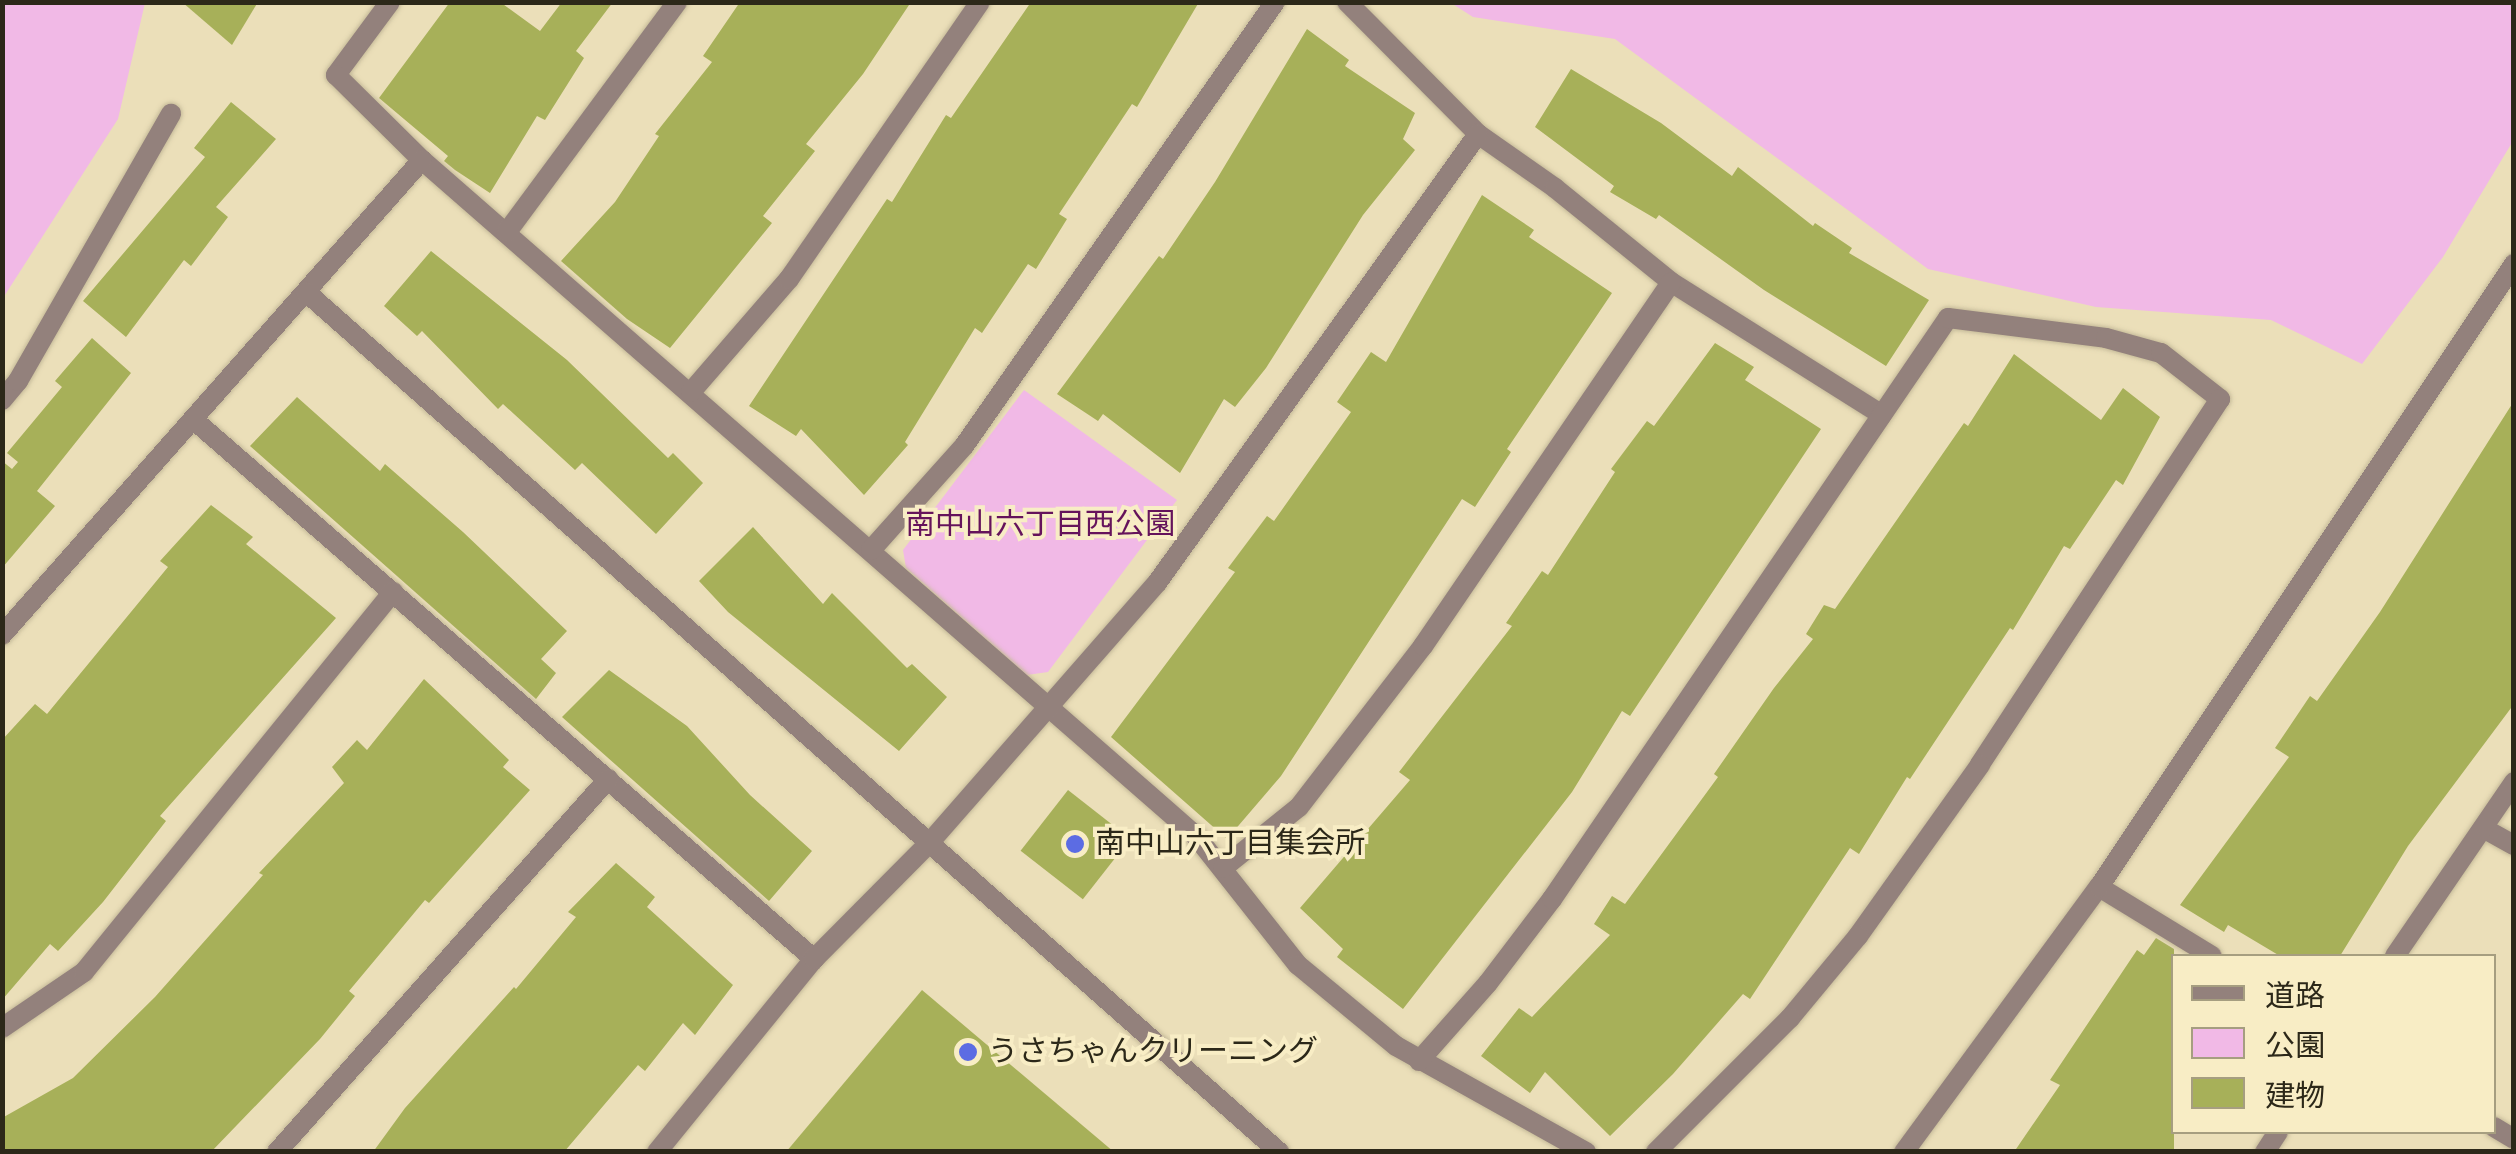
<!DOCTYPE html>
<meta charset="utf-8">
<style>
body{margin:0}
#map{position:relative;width:2516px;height:1154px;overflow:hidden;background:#ebdfb9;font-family:"Alegreya Sans","Noto Sans JP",sans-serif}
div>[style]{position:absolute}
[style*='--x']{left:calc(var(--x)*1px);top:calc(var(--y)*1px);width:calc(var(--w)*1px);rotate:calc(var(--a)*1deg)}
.green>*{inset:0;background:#f1b9e6}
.building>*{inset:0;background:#a7b059;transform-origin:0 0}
.roads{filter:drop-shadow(0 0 2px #c5ba99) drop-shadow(0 0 2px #c5ba99)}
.minor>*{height:20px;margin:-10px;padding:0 10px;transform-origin:10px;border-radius:10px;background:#93817c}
.tertiary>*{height:20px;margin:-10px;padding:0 10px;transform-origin:10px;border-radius:10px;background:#93817c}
.dots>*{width:28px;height:28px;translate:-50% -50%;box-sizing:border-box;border:5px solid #f8edc5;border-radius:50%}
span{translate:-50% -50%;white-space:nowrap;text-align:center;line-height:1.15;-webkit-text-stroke:8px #f8edc5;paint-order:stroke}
.park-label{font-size:30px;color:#65135b}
.poi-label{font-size:30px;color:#2c2819}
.left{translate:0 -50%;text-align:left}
.frame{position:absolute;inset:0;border:5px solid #2c2819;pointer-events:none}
.legend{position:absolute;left:2171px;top:954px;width:325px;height:180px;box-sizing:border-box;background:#f8edc5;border:2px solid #a69e80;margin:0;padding:12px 18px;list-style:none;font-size:30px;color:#2c2819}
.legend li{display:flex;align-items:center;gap:20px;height:50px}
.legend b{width:50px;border:2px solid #a69e80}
</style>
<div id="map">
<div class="green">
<div style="clip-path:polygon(3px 2px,145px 3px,118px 119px,3px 298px)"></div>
<div style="clip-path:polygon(1451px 3px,2513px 3px,2513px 141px,2443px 257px,2362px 364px,2271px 320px,2096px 307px,1928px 269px,1615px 39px,1473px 17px)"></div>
<div style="clip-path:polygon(1024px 390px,1177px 500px,1048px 672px,1027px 675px,906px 568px,903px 550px)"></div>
</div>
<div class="building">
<div style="clip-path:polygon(182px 2px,258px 2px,232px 45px)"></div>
<div style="clip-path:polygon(450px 2px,500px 2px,540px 31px,562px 2px,613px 2px,576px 51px,584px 58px,545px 120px,537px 116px,490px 193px,455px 170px,444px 161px,448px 156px,379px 98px)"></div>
<div style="clip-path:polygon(740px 2px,911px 2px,863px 74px,806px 144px,815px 151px,763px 216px,772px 223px,670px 348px,627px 319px,561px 261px,615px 202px,659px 136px,655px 134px,712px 62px,703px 56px)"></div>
<div style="clip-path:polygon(1031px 2px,1199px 2px,1137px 107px,1132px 104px,1059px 214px,1067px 219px,1036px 269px,1028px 264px,982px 333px,975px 328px,905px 442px,908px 445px,864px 495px,801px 429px,796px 436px,749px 406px,887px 199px,892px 202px,946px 115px,951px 118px)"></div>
<div style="clip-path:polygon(1307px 29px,1349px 60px,1345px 66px,1415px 113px,1403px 139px,1415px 150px,1363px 215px,1266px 368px,1235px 407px,1224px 399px,1180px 473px,1103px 414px,1098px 421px,1057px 394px,1159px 256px,1163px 259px,1215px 182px)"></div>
<div style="clip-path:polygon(1571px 69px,1661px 123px,1732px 176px,1738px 167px,1813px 226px,1815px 223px,1852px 248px,1849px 253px,1929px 300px,1886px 366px,1764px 290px,1659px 215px,1656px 219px,1610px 192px,1614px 186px,1535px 127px)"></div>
<div style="clip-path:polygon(231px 102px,276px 139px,216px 207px,228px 217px,191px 266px,184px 260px,126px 337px,83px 301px,205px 157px,194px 148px)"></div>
<div style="clip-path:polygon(1482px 195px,1534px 230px,1529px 237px,1612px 293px,1507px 449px,1511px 452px,1475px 507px,1462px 499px,1281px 776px,1227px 839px,1111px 737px,1235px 572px,1228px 568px,1267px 516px,1274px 521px,1351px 412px,1337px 402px,1371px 352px,1386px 362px)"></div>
<div style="clip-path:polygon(431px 251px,567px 360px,668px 458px,673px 453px,703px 483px,656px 534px,582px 463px,575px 470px,503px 404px,498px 409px,422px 331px,417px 336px,384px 306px)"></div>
<div style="clip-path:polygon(92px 338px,131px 373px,37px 491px,55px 506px,2px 568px,2px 461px,12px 469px,18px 462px,7px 453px,62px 387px,55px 381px)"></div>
<div style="clip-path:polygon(1715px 343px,1754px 367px,1745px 380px,1821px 429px,1630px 716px,1622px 711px,1572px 792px,1403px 1009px,1337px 957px,1343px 949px,1300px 908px,1410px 780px,1399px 772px,1512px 626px,1506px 623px,1542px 571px,1548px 575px,1615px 472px,1611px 469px,1647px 421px,1654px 426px)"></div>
<div style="clip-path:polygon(2014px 354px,2101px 420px,2123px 388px,2160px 417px,2123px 485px,2116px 480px,2070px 549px,2064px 546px,2013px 630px,2010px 628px,1910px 779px,1907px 777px,1859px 854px,1850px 848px,1750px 999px,1743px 994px,1673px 1074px,1610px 1136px,1545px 1072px,1530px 1093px,1481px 1056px,1519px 1008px,1532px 1017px,1610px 935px,1594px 924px,1612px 896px,1625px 904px,1718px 777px,1714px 774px,1774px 688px,1813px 639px,1806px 634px,1824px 605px,1835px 609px,1964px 423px,1968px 426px)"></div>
<div style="clip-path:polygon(297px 397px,380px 471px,385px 464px,463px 532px,567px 631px,541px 659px,556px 673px,536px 699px,250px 446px)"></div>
<div style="clip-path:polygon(2514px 401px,2514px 704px,2408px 846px,2340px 956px,2280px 956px,2228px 925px,2224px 932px,2180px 905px,2289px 757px,2275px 748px,2310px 696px,2317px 701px,2380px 612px)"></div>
<div style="clip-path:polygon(211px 505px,253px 537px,246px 544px,336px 618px,160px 816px,166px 821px,103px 902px,58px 951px,50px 944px,2px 1000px,2px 740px,35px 704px,47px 714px,168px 567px,160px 561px)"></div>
<div style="clip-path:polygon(753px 527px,823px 604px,832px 593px,907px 668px,912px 664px,947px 697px,899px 751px,728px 612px,699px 581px)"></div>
<div style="clip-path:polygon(609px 670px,687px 726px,750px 795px,812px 851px,769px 901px,562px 717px)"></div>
<div style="clip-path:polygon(424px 679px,509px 760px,503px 767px,530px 790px,429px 903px,425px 900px,349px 991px,355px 996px,320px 1039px,211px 1152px,2px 1152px,2px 1118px,73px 1078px,155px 997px,263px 875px,259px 873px,344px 783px,332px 767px,357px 740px,367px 750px)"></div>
<div style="left:1068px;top:790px;width:79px;height:77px;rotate:38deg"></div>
<div style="clip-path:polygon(616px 863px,655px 897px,647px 907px,733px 985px,695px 1035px,683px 1023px,645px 1071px,638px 1065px,564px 1152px,373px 1152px,405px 1108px,514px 987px,516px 989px,576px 917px,568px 912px)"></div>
<div style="clip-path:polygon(2156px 938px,2174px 949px,2174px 1152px,2014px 1152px,2060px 1085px,2050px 1080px,2137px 950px,2144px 955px)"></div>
<div style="clip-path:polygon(922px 990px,1114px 1152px,786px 1152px)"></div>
</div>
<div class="roads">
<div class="minor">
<div style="--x:390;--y:2;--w:91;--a:126.5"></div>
<div style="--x:336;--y:75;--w:121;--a:44.7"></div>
<div style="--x:422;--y:160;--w:1028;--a:41.13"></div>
<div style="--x:1196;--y:836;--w:164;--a:51.7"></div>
<div style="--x:1298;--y:965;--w:127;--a:39.6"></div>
<div style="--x:1396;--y:1046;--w:218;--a:29.2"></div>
<div style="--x:1347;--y:2;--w:186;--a:45.2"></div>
<div style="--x:1478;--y:134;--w:94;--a:35"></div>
<div style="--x:1555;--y:188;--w:149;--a:39"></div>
<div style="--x:1671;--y:282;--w:249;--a:32.2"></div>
<div style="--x:507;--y:232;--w:286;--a:-53.5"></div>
<div style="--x:691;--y:392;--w:150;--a:-49.1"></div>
<div style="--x:789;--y:279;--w:336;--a:-55.4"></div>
<div style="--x:2;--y:400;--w:25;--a:-50"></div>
<div style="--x:18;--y:381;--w:308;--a:-60.2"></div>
<div style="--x:194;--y:420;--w:822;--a:41"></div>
<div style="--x:871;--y:550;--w:140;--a:-48.2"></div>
<div style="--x:964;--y:446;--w:542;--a:-54.99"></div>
<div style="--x:2;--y:635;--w:634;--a:-48.52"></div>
<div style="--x:2483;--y:828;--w:35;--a:29"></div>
<div style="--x:1223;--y:868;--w:97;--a:-38.8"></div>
<div style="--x:1299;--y:807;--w:203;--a:-52.4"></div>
<div style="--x:1423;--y:646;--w:440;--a:-55.7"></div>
<div style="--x:2099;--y:887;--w:132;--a:31.4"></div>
<div style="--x:2395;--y:956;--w:211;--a:-55.6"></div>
<div style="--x:2;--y:1028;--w:99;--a:-34.3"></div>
<div style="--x:84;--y:972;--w:490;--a:-50.9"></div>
<div style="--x:1419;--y:1061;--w:104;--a:-48.5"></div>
<div style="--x:1488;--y:983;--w:106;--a:-52.7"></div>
<div style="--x:1552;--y:899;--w:703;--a:-55.72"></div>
<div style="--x:1948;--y:318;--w:159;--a:7.2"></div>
<div style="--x:2106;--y:338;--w:57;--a:15.3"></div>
<div style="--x:2161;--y:353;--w:75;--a:37.9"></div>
<div style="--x:2220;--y:399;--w:438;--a:123.3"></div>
<div style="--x:1980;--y:765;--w:210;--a:125.5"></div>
<div style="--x:1858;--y:936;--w:107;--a:129.7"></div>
<div style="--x:1790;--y:1018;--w:190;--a:135"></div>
<div style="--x:2494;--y:1127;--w:23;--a:31"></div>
<div style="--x:277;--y:1152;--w:499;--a:-48.4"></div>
<div style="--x:657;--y:1152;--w:249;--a:-50.9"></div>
<div style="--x:814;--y:959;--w:166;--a:-45.2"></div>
<div style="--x:931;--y:841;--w:343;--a:-48.8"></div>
<div style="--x:1157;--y:583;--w:552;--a:-54.44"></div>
<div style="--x:2265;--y:1152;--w:24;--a:-57"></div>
</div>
<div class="tertiary">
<div style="--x:306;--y:292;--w:1299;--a:41.47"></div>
<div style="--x:1904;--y:1152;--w:329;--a:-53.7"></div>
<div style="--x:2099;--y:887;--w:749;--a:-56.33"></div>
</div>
</div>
<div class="dots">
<div style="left:1075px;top:844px;background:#5c6ce3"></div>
<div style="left:968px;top:1052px;background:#5c6ce3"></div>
</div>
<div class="park-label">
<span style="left:1040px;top:525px">南中山六丁目西公園</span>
</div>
<div class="poi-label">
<span class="left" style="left:1095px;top:844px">南中山六丁目集会所</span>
<span class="left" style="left:988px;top:1052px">うさちゃんクリーニング</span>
</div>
<div class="frame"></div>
<ul class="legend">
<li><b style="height:12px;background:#93817c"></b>道路</li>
<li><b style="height:28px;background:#f1b9e6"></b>公園</li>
<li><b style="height:28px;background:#a7b059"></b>建物</li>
</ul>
</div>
